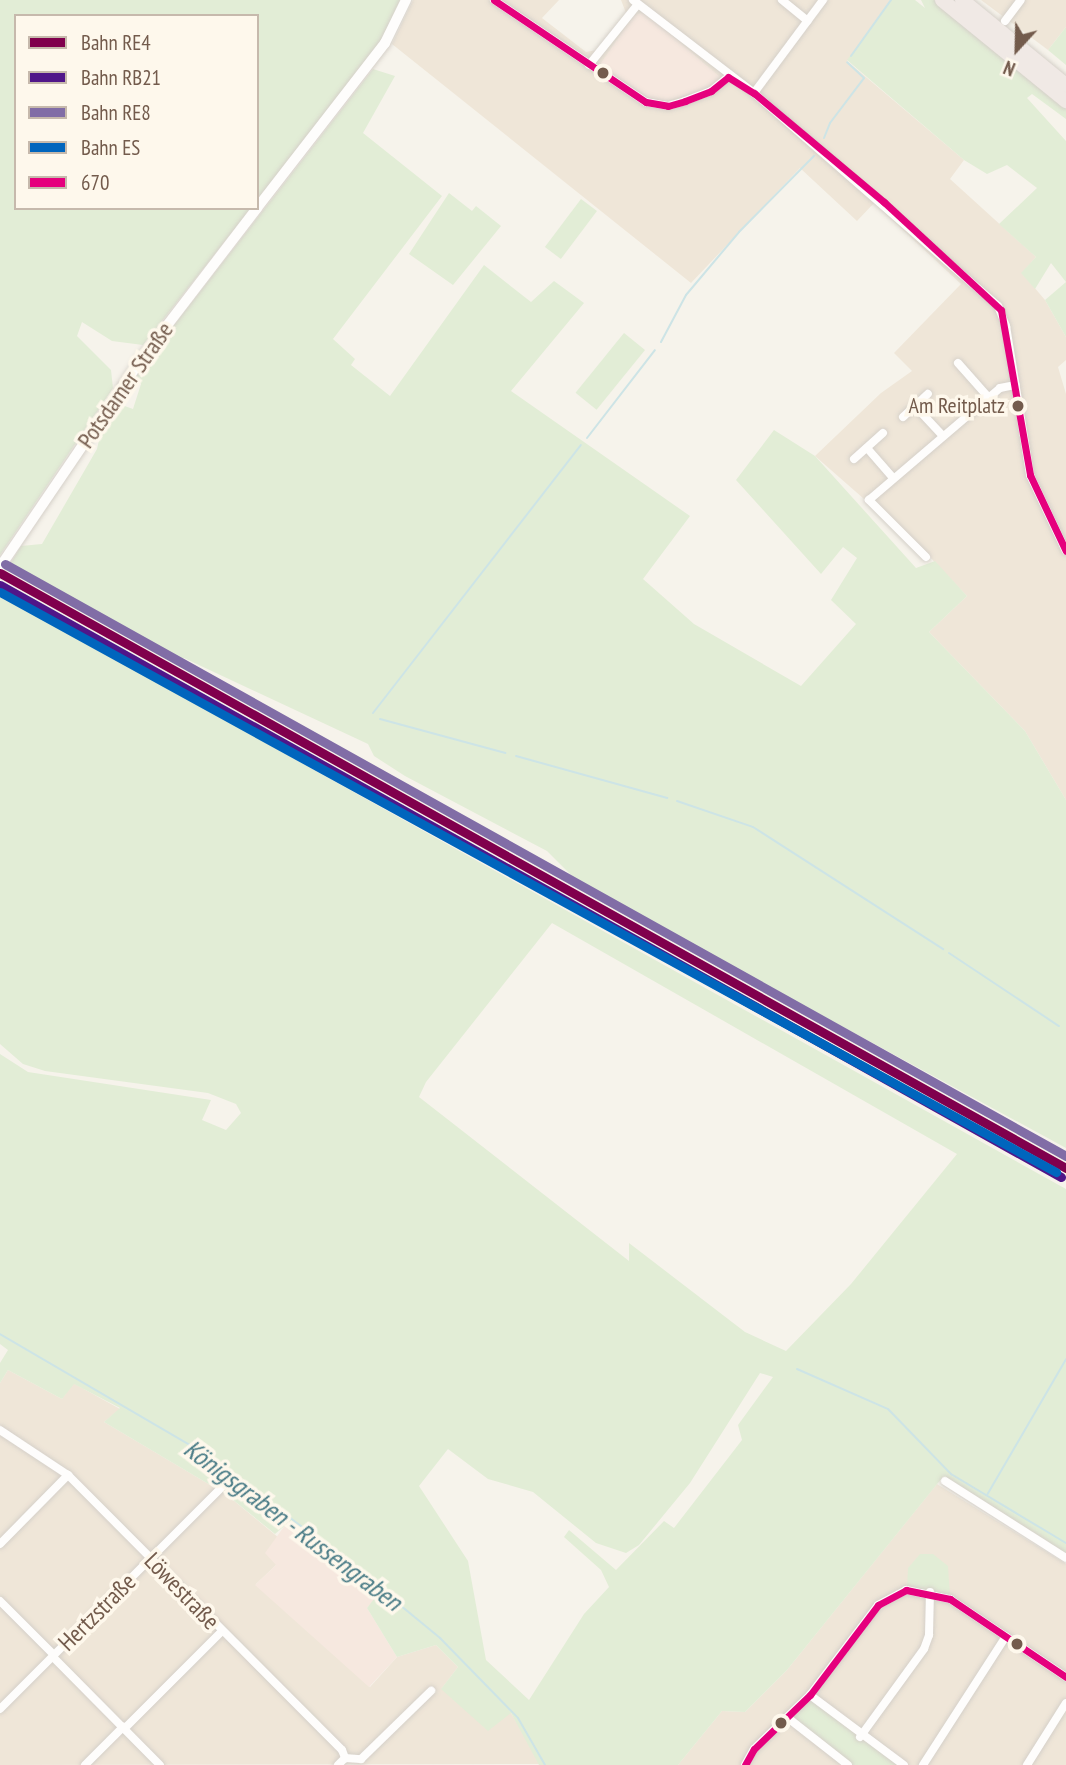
<!DOCTYPE html>
<meta charset="utf-8">
<style>
body{margin:0}
#map{position:relative;width:1066px;height:1765px;overflow:hidden;background:#f6f3eb;font-family:"PT Sans Narrow",sans-serif}
div>[style]{position:absolute}
[style*='--x']{left:calc(var(--x)*1px);top:calc(var(--y)*1px);width:calc(var(--w)*1px);rotate:calc(var(--a)*1deg)}
.residential>*{inset:0;background:#efe6d8}
.commercial>*{inset:0;background:#f6e8df}
.green>*{inset:0;background:#e2edd6;transform-origin:0 0}
.stream>*{height:2px;margin:-1px;padding:0 1px;transform-origin:1px;border-radius:1px;background:#cde4e6}
.roads{filter:drop-shadow(0 0 2px #d5d0c9) drop-shadow(0 0 2px #d5d0c9)}
.street>*{height:8px;margin:-4px;padding:0 4px;transform-origin:4px;border-radius:4px;background:#fefdfc}
.secondary>*{height:10px;margin:-5px;padding:0 5px;transform-origin:5px;border-radius:5px;background:#fefdfc}
.highway>*{height:14px;margin:-7px;padding:0 7px;transform-origin:7px;border-radius:7px;background:#f0e9e5}
.bus-1>*{height:7px;margin:-3.5px;padding:0 3.5px;transform-origin:3.5px;border-radius:3.5px;background:#e5007d}
.rail-1>*{height:9px;margin:-4.5px;padding:0 4.5px;transform-origin:4.5px;border-radius:4.5px;background:#80004d}
.rail-2>*{height:9px;margin:-4.5px;padding:0 4.5px;transform-origin:4.5px;border-radius:4.5px;background:#501689}
.rail-3>*{height:9px;margin:-4.5px;padding:0 4.5px;transform-origin:4.5px;border-radius:4.5px;background:#816da6}
.rail-4>*{height:9px;margin:-4.5px;padding:0 4.5px;transform-origin:4.5px;border-radius:4.5px;background:#0065bd}
.dots>*{width:19px;height:19px;translate:-50% -50%;box-sizing:border-box;border:4px solid #fef8ec;border-radius:50%}
span{translate:-50% -50%;white-space:nowrap;text-align:center;line-height:1.15;-webkit-text-stroke:7px #fef8ec;paint-order:stroke}
.bus-label{font-size:22px;color:#735b4c}
.right{translate:-100% -50%;text-align:right}
.street-label{font-size:24px;color:#735b4c}
.water-label{font-size:26px;color:#477a85;font-style:italic}
.legend{position:absolute;left:14px;top:14px;width:245px;height:196px;box-sizing:border-box;background:#fef8ec;border:2px solid #c6b9ac;margin:0;padding:9px 12px;list-style:none;font-size:21px;color:#735b4c}
.legend li{display:flex;align-items:center;gap:14px;height:35px}
.legend b{width:35px;border:2px solid #c6b9ac}
.north{position:absolute;left:982px;top:14px;width:70px;height:70px;-webkit-text-stroke:5px #fef8ec;paint-order:stroke;rotate:202deg;font-size:19px;font-weight:700;line-height:28px;text-align:center;color:#735b4c}
.north::after{content:'';display:block;margin:auto;width:24px;height:32px;background:#735b4c;clip-path:polygon(50% 0,100% 100%,50% 72%,0 100%)}
</style>
<div id="map">
<div class="residential">
<div style="clip-path:polygon(413px 0,559px 0,542px 18px,586px 52px,597px 50px,626px 13px,621px 0,890px 0,847px 61px,964px 160px,950px 179px,1036px 257px,1022px 273px,1045px 300px,1066px 337px,1066px 360px,1058px 367px,1066px 394px,1066px 800px,1025px 731px,929px 632px,967px 596px,928px 555px,815px 456px,881px 393px,912px 371px,894px 353px,961px 284px,874px 203px,857px 221px,800px 168px,691px 283px,392px 44px)"></div>
<div style="clip-path:polygon(981px 0,1066px 0,1066px 27px,1048px 50px)"></div>
<div style="clip-path:polygon(8px 1370px,62px 1399px,73px 1383px,120px 1409px,104px 1422px,227px 1495px,279px 1538px,276px 1565px,256px 1584px,370px 1687px,397px 1657px,436px 1645px,458px 1667px,442px 1688px,511px 1713px,541px 1764px,0 1765px,0 1383px)"></div>
<div style="clip-path:polygon(937px 1484px,1066px 1564px,1066px 1765px,678px 1765px,722px 1711px,745px 1712px,787px 1670px)"></div>
</div>
<div class="commercial">
<div style="clip-path:polygon(640px 13px,648px 15px,720px 77px,710px 88px,658px 103px,599px 66px,633px 16px)"></div>
<div style="clip-path:polygon(288px 1521px,378px 1595px,367px 1608px,397px 1657px,369px 1687px,255px 1585px,276px 1565px,265px 1553px)"></div>
</div>
<div class="green">
<div style="clip-path:polygon(0 0,400px 0,376px 51px,257px 200px,257px 16px,16px 16px,16px 208px,251px 208px,143px 345px,112px 341px,82px 322px,77px 336px,111px 370px,113px 388px,0 555px)"></div>
<div style="clip-path:polygon(890px 0,915px 0,925px 8px,921px 0,934px 0,1066px 108px,1066px 119px,1032px 94px,1027px 98px,1066px 141px,1066px 337px,1045px 300px,1066px 282px,1051px 263px,1035px 289px,1021px 273px,1036px 257px,999px 224px,1037px 188px,1007px 165px,987px 174px,964px 160px,847px 60px)"></div>
<div style="clip-path:polygon(1066px 27px,1066px 65px,1048px 50px)"></div>
<div style="clip-path:polygon(373px 69px,395px 76px,363px 133px,442px 196px,333px 339px,355px 359px,351px 365px,390px 396px,484px 265px,531px 302px,554px 281px,584px 303px,511px 391px,690px 516px,643px 579px,694px 624px,801px 686px,856px 624px,831px 600px,857px 558px,843px 547px,821px 574px,736px 480px,774px 430px,815px 456px,916px 568px,935px 561px,967px 596px,929px 632px,1025px 731px,1066px 800px,1066px 1148px,580px 884px,547px 851px,405px 776px,374px 756px,368px 744px,184px 658px,174px 660px,9px 566px,21px 546px,42px 544px,97px 449px,101px 431px,119px 404px,133px 409px,141px 384px,136px 377px,151px 355px)"></div>
<div style="clip-path:polygon(449px 193px,472px 211px,476px 206px,501px 226px,453px 285px,409px 254px)"></div>
<div style="left:581px;top:199px;width:20px;height:60px;rotate:37deg"></div>
<div style="left:624px;top:333px;width:27px;height:77px;rotate:39deg"></div>
<div style="clip-path:polygon(evenodd,0 595px,1066px 1189px,1066px 1556px,942px 1478px,787px 1670px,745px 1712px,722px 1711px,678px 1765px,539px 1765px,511px 1713px,488px 1731px,441px 1689px,458px 1667px,436px 1645px,397px 1657px,367px 1608px,377px 1595px,289px 1522px,275px 1534px,227px 1495px,104px 1422px,120px 1408px,74px 1384px,62px 1399px,8px 1370px,0 1383px,0 1363px,8px 1350px,0 1344px,0 1054px,28px 1072px,211px 1100px,202px 1120px,226px 1130px,241px 1113px,236px 1104px,208px 1093px,45px 1071px,23px 1064px,0 1044px,0 595px,552px 923px,957px 1154px,851px 1284px,786px 1351px,745px 1332px,629px 1243px,629px 1261px,419px 1097px,426px 1082px,552px 923px,0 595px,760px 1373px,773px 1377px,738px 1425px,742px 1440px,674px 1528px,664px 1521px,616px 1570px,569px 1530px,564px 1537px,601px 1570px,609px 1587px,584px 1614px,529px 1700px,486px 1660px,468px 1561px,419px 1486px,448px 1449px,488px 1479px,533px 1492px,596px 1543px,626px 1553px,639px 1545px,690px 1483px,760px 1373px)"></div>
<div style="clip-path:polygon(920px 1554px,933px 1554px,948px 1566px,950px 1597px,907px 1590px,908px 1568px)"></div>
<div style="clip-path:polygon(810px 1696px,859px 1737px,902px 1765px,849px 1765px,789px 1718px)"></div>
</div>
<div class="stream">
<div style="--x:851;--y:56;--w:69;--a:-54.5"></div>
<div style="--x:824;--y:138;--w:16;--a:-68"></div>
<div style="--x:830;--y:123;--w:56;--a:-52.9"></div>
<div style="--x:864;--y:78;--w:23;--a:-137"></div>
<div style="--x:661;--y:342;--w:53;--a:-62"></div>
<div style="--x:686;--y:295;--w:82;--a:-49.9"></div>
<div style="--x:739;--y:232;--w:107;--a:-45.4"></div>
<div style="--x:587;--y:438;--w:111;--a:-52.3"></div>
<div style="--x:373;--y:713;--w:339;--a:-52.2"></div>
<div style="--x:380;--y:719;--w:130;--a:15.2"></div>
<div style="--x:516;--y:756;--w:157;--a:15.5"></div>
<div style="--x:677;--y:801;--w:80;--a:18.9"></div>
<div style="--x:753;--y:827;--w:226;--a:32.7"></div>
<div style="--x:949;--y:953;--w:132;--a:33.6"></div>
<div style="--x:0;--y:1334;--w:234;--a:30.3"></div>
<div style="--x:202;--y:1452;--w:164;--a:36.8"></div>
<div style="--x:333;--y:1550;--w:139;--a:39.4"></div>
<div style="--x:440;--y:1638;--w:112;--a:45.7"></div>
<div style="--x:518;--y:1718;--w:54;--a:60.1"></div>
<div style="--x:797;--y:1369;--w:99;--a:23.7"></div>
<div style="--x:888;--y:1409;--w:91;--a:45.9"></div>
<div style="--x:951;--y:1474;--w:134;--a:31"></div>
<div style="--x:987;--y:1495;--w:157;--a:-59.8"></div>
</div>
<div class="roads">
<div class="street">
<div style="--x:494;--y:0;--w:183;--a:33.9"></div>
<div style="--x:646;--y:102;--w:22;--a:10"></div>
<div style="--x:668;--y:106;--w:18;--a:-16"></div>
<div style="--x:685;--y:101;--w:28;--a:-21"></div>
<div style="--x:711;--y:91;--w:22;--a:-39"></div>
<div style="--x:633;--y:0;--w:153;--a:37.5"></div>
<div style="--x:754;--y:93;--w:324;--a:41.1"></div>
<div style="--x:998;--y:306;--w:22;--a:68"></div>
<div style="--x:1006;--y:326;--w:151;--a:80.8"></div>
<div style="--x:1030;--y:475;--w:84;--a:64.7"></div>
<div style="--x:782;--y:0;--w:33;--a:39"></div>
<div style="--x:1005;--y:21;--w:26;--a:-53"></div>
<div style="--x:589;--y:65;--w:78;--a:-51.2"></div>
<div style="--x:754;--y:93;--w:116;--a:-53.4"></div>
<div style="--x:958;--y:363;--w:47;--a:48.5"></div>
<div style="--x:915;--y:406;--w:41;--a:47"></div>
<div style="--x:903;--y:417;--w:34;--a:-43"></div>
<div style="--x:867;--y:448;--w:40;--a:49"></div>
<div style="--x:854;--y:459;--w:39;--a:-42"></div>
<div style="--x:926;--y:557;--w:81;--a:-135"></div>
<div style="--x:869;--y:500;--w:172;--a:-40.5"></div>
<div style="--x:1000;--y:388;--w:16;--a:-11"></div>
<div style="--x:0;--y:1430;--w:82;--a:33.5"></div>
<div style="--x:68;--y:1475;--w:388;--a:45.1"></div>
<div style="--x:342;--y:1750;--w:9;--a:69"></div>
<div style="--x:345;--y:1758;--w:10;--a:135"></div>
<div style="--x:945;--y:1481;--w:143;--a:32.5"></div>
<div style="--x:0;--y:1544;--w:97;--a:-45.4"></div>
<div style="--x:0;--y:1601;--w:76;--a:45"></div>
<div style="--x:53;--y:1657;--w:152;--a:45.3"></div>
<div style="--x:810;--y:1695;--w:117;--a:36.7"></div>
<div style="--x:0;--y:1709;--w:315;--a:-45"></div>
<div style="--x:788;--y:1718;--w:76;--a:38.1"></div>
<div style="--x:124;--y:1729;--w:139;--a:-45"></div>
<div style="--x:860;--y:1737;--w:109;--a:-54"></div>
<div style="--x:924;--y:1649;--w:15;--a:-70"></div>
<div style="--x:929;--y:1635;--w:43;--a:-88.7"></div>
<div style="--x:345;--y:1758;--w:16;--a:4"></div>
<div style="--x:361;--y:1759;--w:98;--a:-44.2"></div>
<div style="--x:85;--y:1765;--w:54;--a:-45"></div>
<div style="--x:745;--y:1765;--w:18;--a:-61"></div>
<div style="--x:754;--y:1749;--w:78;--a:-44"></div>
<div style="--x:810;--y:1695;--w:113;--a:-52.9"></div>
<div style="--x:878;--y:1605;--w:32;--a:-28"></div>
<div style="--x:906;--y:1590;--w:45;--a:11.6"></div>
<div style="--x:950;--y:1599;--w:140;--a:33.9"></div>
<div style="--x:923;--y:1765;--w:153;--a:-57.2"></div>
<div style="--x:1027;--y:1765;--w:73;--a:-57.8"></div>
</div>
<div class="secondary">
<div style="--x:257;--y:208;--w:209;--a:-52.2"></div>
<div style="--x:385;--y:43;--w:48;--a:-64"></div>
<div style="--x:0;--y:567;--w:253;--a:-55.8"></div>
<div style="--x:142;--y:358;--w:189;--a:-52.5"></div>
</div>
<div class="highway">
<div style="--x:942;--y:0;--w:160;--a:39.2"></div>
<div style="--x:962;--y:0;--w:134;--a:39.3"></div>
</div>
</div>
<div class="bus-1">
<div style="--x:494;--y:0;--w:183;--a:33.9"></div>
<div style="--x:646;--y:102;--w:22;--a:10"></div>
<div style="--x:668;--y:106;--w:18;--a:-16"></div>
<div style="--x:685;--y:101;--w:28;--a:-21"></div>
<div style="--x:711;--y:91;--w:22;--a:-39"></div>
<div style="--x:728;--y:77;--w:31;--a:32"></div>
<div style="--x:754;--y:93;--w:170;--a:40"></div>
<div style="--x:884;--y:202;--w:159;--a:42.7"></div>
<div style="--x:1001;--y:310;--w:168;--a:80"></div>
<div style="--x:1030;--y:475;--w:84;--a:64.7"></div>
<div style="--x:745;--y:1765;--w:18;--a:-61"></div>
<div style="--x:754;--y:1749;--w:78;--a:-44"></div>
<div style="--x:810;--y:1695;--w:113;--a:-52.9"></div>
<div style="--x:878;--y:1605;--w:32;--a:-28"></div>
<div style="--x:906;--y:1590;--w:45;--a:11.6"></div>
<div style="--x:950;--y:1599;--w:140;--a:33.9"></div>
</div>
<div class="rail-1">
<div style="--x:0;--y:573;--w:1221;--a:29.17"></div>
</div>
<div class="rail-2">
<div style="--x:0;--y:585;--w:1215;--a:29.16"></div>
</div>
<div class="rail-3">
<div style="--x:5;--y:564;--w:1215;--a:29.16"></div>
</div>
<div class="rail-4">
<div style="--x:0;--y:592;--w:1205;--a:28.78"></div>
</div>
<div class="dots">
<div style="left:603px;top:73px;background:#735b4c"></div>
<div style="left:1018px;top:406px;background:#735b4c"></div>
<div style="left:1017px;top:1644px;background:#735b4c"></div>
<div style="left:781px;top:1723px;background:#735b4c"></div>
</div>
<div class="bus-label">
<span class="right" style="left:1005px;top:406px">Am Reitplatz</span>
</div>
<div class="street-label">
<span style="left:125px;top:385px;rotate:-55deg">Potsdamer Straße</span>
<span style="left:182px;top:1591px;rotate:46deg">Löwestraße</span>
<span style="left:97px;top:1612px;rotate:-45deg">Hertzstraße</span>
</div>
<div class="water-label">
<span style="left:293px;top:1525px;rotate:37deg">Königsgraben - Russengraben</span>
</div>
<ul class="legend">
<li><b style="height:9px;background:#80004d"></b>Bahn RE4</li>
<li><b style="height:9px;background:#501689"></b>Bahn RB21</li>
<li><b style="height:9px;background:#816da6"></b>Bahn RE8</li>
<li><b style="height:9px;background:#0065bd"></b>Bahn ES</li>
<li><b style="height:9px;background:#e5007d"></b>670</li>
</ul>
<div class="north">N</div>
</div>
